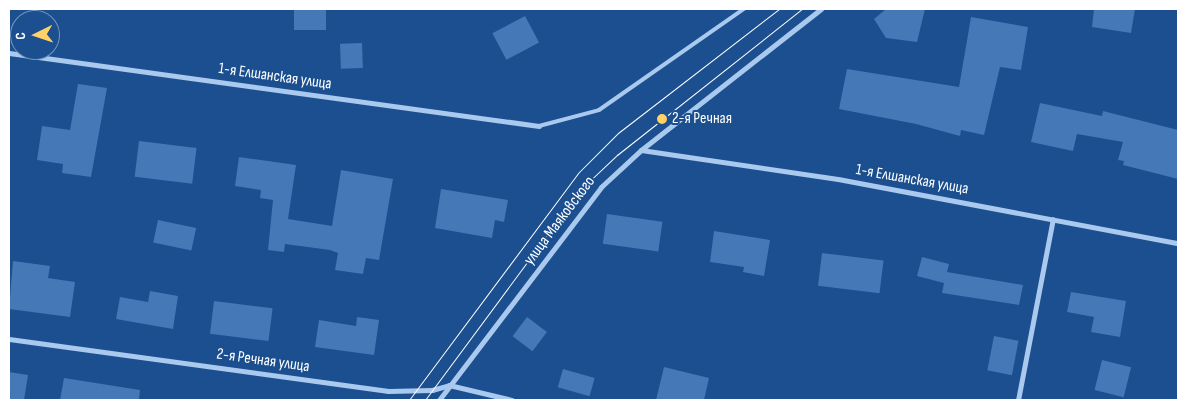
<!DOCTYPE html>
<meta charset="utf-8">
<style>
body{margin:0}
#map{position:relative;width:1187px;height:409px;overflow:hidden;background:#1b4f8f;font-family:"Sofia Sans Condensed",sans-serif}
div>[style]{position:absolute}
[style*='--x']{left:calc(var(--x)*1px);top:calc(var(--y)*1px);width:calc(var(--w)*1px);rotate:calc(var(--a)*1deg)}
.building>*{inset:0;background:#4478b7;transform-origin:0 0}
.lane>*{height:4px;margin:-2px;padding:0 2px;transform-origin:2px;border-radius:2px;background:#a9c9ee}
.street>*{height:5px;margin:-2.5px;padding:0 2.5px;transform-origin:2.5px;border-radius:2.5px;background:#a9c9ee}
.tram>*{height:1px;margin:-0.5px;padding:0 0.5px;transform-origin:0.5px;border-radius:0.5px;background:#fff}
.dots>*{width:14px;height:14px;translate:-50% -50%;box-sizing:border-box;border:2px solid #1b4f8f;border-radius:50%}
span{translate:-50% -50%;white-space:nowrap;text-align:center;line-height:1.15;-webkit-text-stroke:4px #1b4f8f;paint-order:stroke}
.street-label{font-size:16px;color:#fff}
.poi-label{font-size:16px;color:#fff}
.left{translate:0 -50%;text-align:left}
.frame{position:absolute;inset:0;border:10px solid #fff;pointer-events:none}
.north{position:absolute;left:10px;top:10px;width:50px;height:50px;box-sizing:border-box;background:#1b4f8f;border:1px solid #7695bc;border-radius:50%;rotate:266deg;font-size:14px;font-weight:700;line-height:20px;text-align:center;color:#fff}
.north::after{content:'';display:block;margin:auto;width:18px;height:22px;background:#ffd166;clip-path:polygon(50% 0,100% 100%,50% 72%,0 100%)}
</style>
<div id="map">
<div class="building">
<div style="left:294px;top:9px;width:32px;height:21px"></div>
<div style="clip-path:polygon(886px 9px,925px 9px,917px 42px,886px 38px,874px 19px)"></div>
<div style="clip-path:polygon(1094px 9px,1135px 9px,1131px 33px,1092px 27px)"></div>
<div style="left:525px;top:16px;width:30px;height:37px;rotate:62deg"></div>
<div style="clip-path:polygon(971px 17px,1028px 27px,1021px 70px,1000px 67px,984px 135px,961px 130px,960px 136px,916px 124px,839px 109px,847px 69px,959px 87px)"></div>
<div style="left:362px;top:43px;width:25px;height:22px;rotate:88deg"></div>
<div style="clip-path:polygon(78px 84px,107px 88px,91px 177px,62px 173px,63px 164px,37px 160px,42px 126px,70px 130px)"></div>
<div style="clip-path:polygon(1040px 103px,1102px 116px,1103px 111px,1178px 130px,1178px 179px,1123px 165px,1124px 161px,1118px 160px,1123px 142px,1077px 134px,1073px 151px,1031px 142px)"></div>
<div style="left:139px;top:141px;width:58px;height:36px;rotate:7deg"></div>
<div style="clip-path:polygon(239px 157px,296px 165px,288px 219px,332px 226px,341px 170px,393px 179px,379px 260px,366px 258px,363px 274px,335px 270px,338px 253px,330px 250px,285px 244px,284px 252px,268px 250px,273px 200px,260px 198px,261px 190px,235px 186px)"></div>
<div style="clip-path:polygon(441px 189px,508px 200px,504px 222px,495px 220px,492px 238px,435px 228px)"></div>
<div style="left:607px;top:214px;width:56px;height:30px;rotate:8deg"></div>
<div style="left:158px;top:220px;width:39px;height:23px;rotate:12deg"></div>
<div style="clip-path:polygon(714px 231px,770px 240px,764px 276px,743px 272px,744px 267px,710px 262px)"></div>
<div style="left:822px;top:253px;width:62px;height:33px;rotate:7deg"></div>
<div style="clip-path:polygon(922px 257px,949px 264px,947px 272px,1023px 285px,1019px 305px,942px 293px,944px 283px,917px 276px)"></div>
<div style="clip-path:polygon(13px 261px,50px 266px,48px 278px,75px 282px,70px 317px,9px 309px)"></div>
<div style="clip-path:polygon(150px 291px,178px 296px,173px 329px,116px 319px,120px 297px,148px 302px)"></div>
<div style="clip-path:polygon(1071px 292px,1126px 301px,1120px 337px,1091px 332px,1094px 317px,1067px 312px)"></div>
<div style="left:214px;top:301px;width:59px;height:33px;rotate:7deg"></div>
<div style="clip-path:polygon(357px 317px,379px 320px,374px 355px,315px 347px,319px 320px,356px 326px)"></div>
<div style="left:527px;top:317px;width:25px;height:24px;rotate:37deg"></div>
<div style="left:994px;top:336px;width:25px;height:35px;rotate:11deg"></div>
<div style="left:1102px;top:360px;width:30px;height:31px;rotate:14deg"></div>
<div style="clip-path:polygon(664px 367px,709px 378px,704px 400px,656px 400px)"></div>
<div style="left:563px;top:369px;width:33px;height:19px;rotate:16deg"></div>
<div style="clip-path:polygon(9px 372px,28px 375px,24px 400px,9px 400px)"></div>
<div style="clip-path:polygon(64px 378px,140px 390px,139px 400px,60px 400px)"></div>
</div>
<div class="lane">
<div style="--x:539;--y:126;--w:62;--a:-14.9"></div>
<div style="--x:599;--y:110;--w:177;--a:-34.9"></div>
</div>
<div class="street">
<div style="--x:9;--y:53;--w:535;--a:7.84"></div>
<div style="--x:641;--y:150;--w:199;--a:8.4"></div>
<div style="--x:838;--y:179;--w:346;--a:10.7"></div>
<div style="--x:9;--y:339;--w:383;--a:7.8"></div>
<div style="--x:388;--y:391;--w:44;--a:-1.3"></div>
<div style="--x:432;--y:390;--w:18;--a:-16"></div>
<div style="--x:449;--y:385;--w:65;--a:13.4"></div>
<div style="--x:439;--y:400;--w:268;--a:-52.7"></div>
<div style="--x:601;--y:187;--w:54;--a:-42.8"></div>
<div style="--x:641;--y:150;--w:229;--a:-38.1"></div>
<div style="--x:1018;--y:400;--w:184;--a:-79.1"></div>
</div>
<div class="tram">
<div style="--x:409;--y:400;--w:284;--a:-53.3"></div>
<div style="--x:579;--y:172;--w:55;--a:-45"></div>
<div style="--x:618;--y:133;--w:203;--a:-37.6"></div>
<div style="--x:425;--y:400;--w:262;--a:-53.5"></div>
<div style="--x:581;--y:189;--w:50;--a:-43.4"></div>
<div style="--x:617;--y:155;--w:236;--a:-38.3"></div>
</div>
<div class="dots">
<div style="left:662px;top:119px;background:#ffd166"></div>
</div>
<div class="street-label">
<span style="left:275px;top:77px;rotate:8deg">1-я Елшанская улица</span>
<span style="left:912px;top:180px;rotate:10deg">1-я Елшанская улица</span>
<span style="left:560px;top:221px;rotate:-53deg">улица Маяковского</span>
<span style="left:263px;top:361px;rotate:8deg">2-я Речная улица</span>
</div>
<div class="poi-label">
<span class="left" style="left:672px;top:119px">2-я Речная</span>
</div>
<div class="frame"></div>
<div class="north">С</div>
</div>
